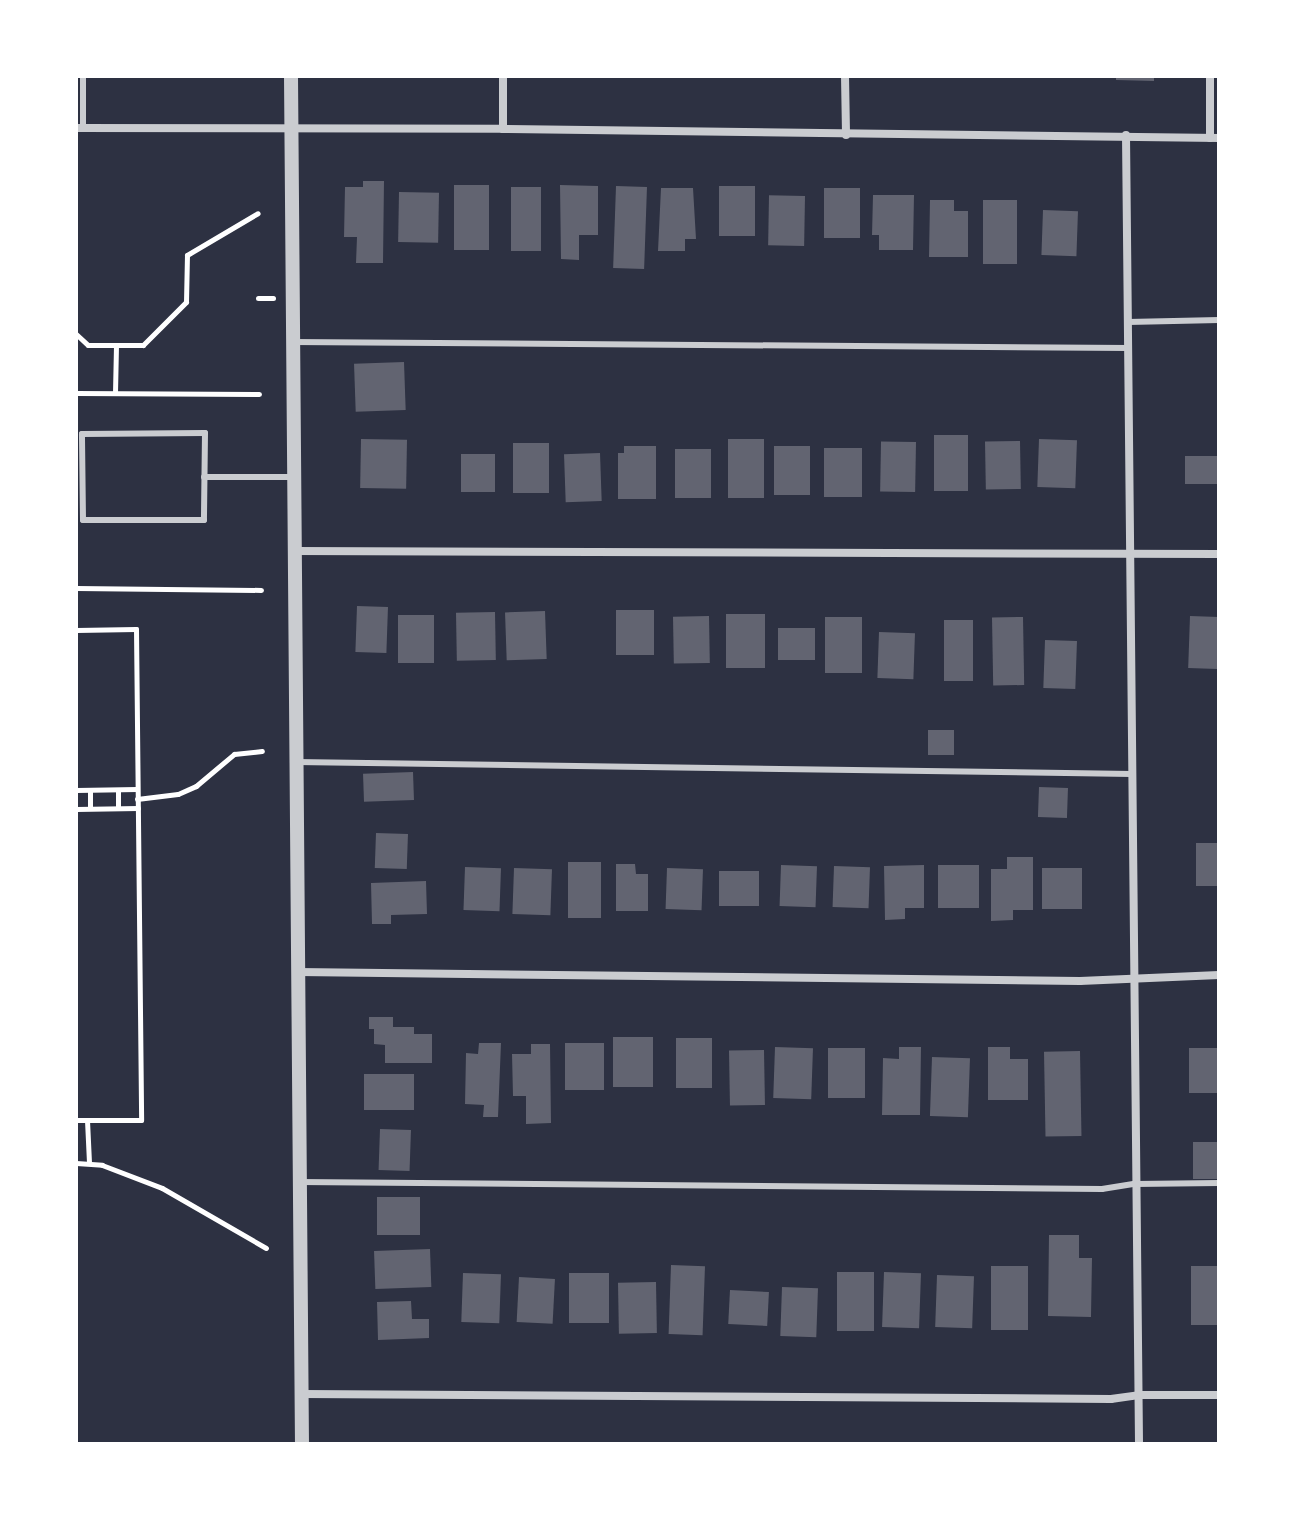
<!DOCTYPE html>
<style>
body{margin:0}
#map{position:relative;width:1295px;height:1520px;overflow:hidden;background:#2d3142;font-family:"Space Grotesk",sans-serif}
div>[style]{position:absolute}
[style*='--x']{left:calc(var(--x)*1px);top:calc(var(--y)*1px);width:calc(var(--w)*1px);rotate:calc(var(--a)*1deg)}
.building>*{inset:0;background:#626471;transform-origin:0 0}
.path>*{height:5px;margin:-2.5px;padding:0 2.5px;transform-origin:2.5px;border-radius:2.5px;background:#fff}
.service>*{height:6px;margin:-3px;padding:0 3px;transform-origin:3px;border-radius:3px;background:#caccd0}
.minor>*{height:8px;margin:-4px;padding:0 4px;transform-origin:4px;border-radius:4px;background:#caccd0}
.tertiary>*{height:14px;margin:-7px;padding:0 7px;transform-origin:7px;border-radius:7px;background:#caccd0}
span{translate:-50% -50%;white-space:nowrap;text-align:center;line-height:1.15;-webkit-text-stroke:6px #fff;paint-order:stroke}
.frame{position:absolute;inset:0;border:78px solid #fff;pointer-events:none}
</style>
<div id="map">
<div class="building">
<div style="clip-path:polygon(1116px 76px,1154px 76px,1154px 81px,1116px 80px)"></div>
<div style="clip-path:polygon(363px 181px,384px 181px,383px 263px,356px 263px,357px 237px,344px 237px,345px 187px,363px 187px)"></div>
<div style="left:454px;top:185px;width:35px;height:65px"></div>
<div style="clip-path:polygon(560px 185px,598px 186px,598px 235px,579px 235px,579px 260px,561px 259px)"></div>
<div style="left:616px;top:186px;width:31px;height:82px;rotate:2deg"></div>
<div style="left:719px;top:186px;width:36px;height:50px"></div>
<div style="left:511px;top:187px;width:30px;height:64px"></div>
<div style="clip-path:polygon(661px 188px,693px 188px,696px 239px,685px 239px,685px 251px,658px 251px)"></div>
<div style="left:824px;top:188px;width:36px;height:50px"></div>
<div style="left:399px;top:192px;width:40px;height:50px;rotate:1deg"></div>
<div style="clip-path:polygon(873px 195px,914px 195px,913px 250px,879px 250px,879px 235px,872px 235px)"></div>
<div style="left:805px;top:196px;width:50px;height:36px;rotate:91deg"></div>
<div style="clip-path:polygon(930px 200px,954px 200px,954px 211px,968px 211px,968px 257px,929px 257px)"></div>
<div style="left:983px;top:200px;width:34px;height:64px"></div>
<div style="left:1043px;top:210px;width:35px;height:45px;rotate:2deg"></div>
<div style="left:404px;top:362px;width:48px;height:50px;rotate:88deg"></div>
<div style="left:968px;top:435px;width:56px;height:34px;rotate:90deg"></div>
<div style="left:361px;top:439px;width:46px;height:49px;rotate:1deg"></div>
<div style="left:728px;top:439px;width:36px;height:59px"></div>
<div style="left:1039px;top:439px;width:38px;height:48px;rotate:2deg"></div>
<div style="left:1020px;top:441px;width:48px;height:35px;rotate:89deg"></div>
<div style="left:916px;top:442px;width:50px;height:35px;rotate:91deg"></div>
<div style="left:513px;top:443px;width:36px;height:50px"></div>
<div style="clip-path:polygon(624px 446px,656px 446px,656px 499px,618px 499px,618px 453px,624px 453px)"></div>
<div style="left:774px;top:446px;width:36px;height:49px"></div>
<div style="left:824px;top:448px;width:38px;height:49px"></div>
<div style="left:675px;top:449px;width:36px;height:49px"></div>
<div style="left:600px;top:453px;width:48px;height:36px;rotate:88deg"></div>
<div style="left:461px;top:454px;width:34px;height:38px"></div>
<div style="left:1185px;top:456px;width:34px;height:28px"></div>
<div style="left:357px;top:606px;width:31px;height:46px;rotate:2deg"></div>
<div style="left:654px;top:610px;width:45px;height:38px;rotate:90deg"></div>
<div style="left:545px;top:611px;width:48px;height:40px;rotate:88deg"></div>
<div style="left:495px;top:612px;width:48px;height:39px;rotate:89deg"></div>
<div style="left:726px;top:614px;width:39px;height:54px"></div>
<div style="left:398px;top:615px;width:36px;height:48px"></div>
<div style="left:709px;top:616px;width:47px;height:36px;rotate:89deg"></div>
<div style="left:1190px;top:616px;width:29px;height:52px;rotate:2deg"></div>
<div style="left:825px;top:617px;width:37px;height:56px"></div>
<div style="left:1023px;top:617px;width:68px;height:31px;rotate:89deg"></div>
<div style="left:944px;top:620px;width:29px;height:61px"></div>
<div style="left:778px;top:628px;width:37px;height:32px"></div>
<div style="left:879px;top:632px;width:36px;height:46px;rotate:2deg"></div>
<div style="left:1045px;top:640px;width:32px;height:48px;rotate:2deg"></div>
<div style="left:928px;top:730px;width:26px;height:25px"></div>
<div style="left:413px;top:772px;width:28px;height:50px;rotate:88deg"></div>
<div style="left:1039px;top:787px;width:29px;height:30px;rotate:2deg"></div>
<div style="left:376px;top:833px;width:32px;height:35px;rotate:2deg"></div>
<div style="left:1219px;top:843px;width:43px;height:23px;rotate:90deg"></div>
<div style="clip-path:polygon(1007px 857px,1033px 857px,1033px 910px,1013px 910px,1013px 920px,991px 921px,991px 869px,1007px 869px)"></div>
<div style="left:601px;top:862px;width:56px;height:33px;rotate:90deg"></div>
<div style="clip-path:polygon(616px 864px,635px 864px,636px 874px,648px 874px,648px 911px,616px 911px)"></div>
<div style="left:781px;top:865px;width:36px;height:41px;rotate:2deg"></div>
<div style="clip-path:polygon(924px 865px,924px 908px,905px 908px,905px 919px,885px 920px,884px 866px)"></div>
<div style="left:938px;top:865px;width:41px;height:43px"></div>
<div style="left:834px;top:866px;width:36px;height:41px;rotate:2deg"></div>
<div style="left:465px;top:867px;width:36px;height:43px;rotate:2deg"></div>
<div style="left:514px;top:868px;width:38px;height:46px;rotate:2deg"></div>
<div style="left:667px;top:868px;width:36px;height:41px;rotate:2deg"></div>
<div style="left:1042px;top:868px;width:40px;height:41px"></div>
<div style="left:719px;top:871px;width:40px;height:35px"></div>
<div style="clip-path:polygon(426px 881px,427px 914px,391px 915px,391px 924px,372px 924px,371px 883px)"></div>
<div style="clip-path:polygon(369px 1017px,393px 1017px,393px 1027px,414px 1027px,414px 1034px,432px 1034px,432px 1063px,385px 1063px,385px 1045px,374px 1044px,374px 1029px,369px 1029px)"></div>
<div style="left:613px;top:1037px;width:40px;height:50px"></div>
<div style="left:676px;top:1038px;width:36px;height:50px"></div>
<div style="clip-path:polygon(479px 1043px,501px 1043px,498px 1117px,483px 1117px,484px 1105px,465px 1104px,466px 1053px,478px 1054px)"></div>
<div style="left:565px;top:1043px;width:39px;height:47px"></div>
<div style="clip-path:polygon(531px 1044px,550px 1044px,551px 1123px,526px 1124px,526px 1096px,513px 1096px,512px 1054px,531px 1054px)"></div>
<div style="left:775px;top:1047px;width:38px;height:51px;rotate:2deg"></div>
<div style="clip-path:polygon(899px 1047px,921px 1047px,920px 1115px,882px 1115px,883px 1058px,899px 1059px)"></div>
<div style="clip-path:polygon(988px 1047px,1010px 1047px,1010px 1059px,1028px 1059px,1028px 1100px,988px 1100px)"></div>
<div style="left:828px;top:1048px;width:37px;height:50px"></div>
<div style="left:1189px;top:1048px;width:30px;height:45px"></div>
<div style="left:764px;top:1050px;width:55px;height:35px;rotate:89deg"></div>
<div style="left:1080px;top:1051px;width:85px;height:36px;rotate:89deg"></div>
<div style="left:932px;top:1057px;width:38px;height:59px;rotate:2deg"></div>
<div style="left:364px;top:1074px;width:50px;height:36px"></div>
<div style="left:380px;top:1129px;width:31px;height:41px;rotate:2deg"></div>
<div style="left:1193px;top:1142px;width:26px;height:37px"></div>
<div style="left:377px;top:1197px;width:43px;height:38px"></div>
<div style="clip-path:polygon(1049px 1235px,1079px 1235px,1079px 1258px,1092px 1258px,1091px 1317px,1048px 1316px)"></div>
<div style="left:430px;top:1249px;width:38px;height:56px;rotate:88deg"></div>
<div style="left:671px;top:1265px;width:34px;height:69px;rotate:2deg"></div>
<div style="left:991px;top:1266px;width:37px;height:64px"></div>
<div style="left:1219px;top:1266px;width:59px;height:28px;rotate:90deg"></div>
<div style="left:837px;top:1272px;width:37px;height:59px"></div>
<div style="left:884px;top:1272px;width:37px;height:55px;rotate:2deg"></div>
<div style="left:463px;top:1273px;width:38px;height:49px;rotate:2deg"></div>
<div style="left:569px;top:1273px;width:40px;height:50px"></div>
<div style="left:937px;top:1275px;width:37px;height:52px;rotate:2deg"></div>
<div style="left:519px;top:1277px;width:36px;height:45px;rotate:3deg"></div>
<div style="left:656px;top:1282px;width:51px;height:38px;rotate:89deg"></div>
<div style="left:782px;top:1287px;width:36px;height:49px;rotate:2deg"></div>
<div style="left:730px;top:1290px;width:39px;height:34px;rotate:3deg"></div>
<div style="clip-path:polygon(411px 1301px,412px 1319px,429px 1319px,429px 1338px,378px 1340px,377px 1302px)"></div>
</div>
<div class="path">
<div style="--x:258;--y:298;--w:15;--a:0"></div>
<div style="--x:76;--y:334;--w:16;--a:43"></div>
<div style="--x:88;--y:345;--w:55;--a:0"></div>
<div style="--x:143;--y:345;--w:61;--a:-45"></div>
<div style="--x:186;--y:302;--w:47;--a:-88.8"></div>
<div style="--x:187;--y:255;--w:82;--a:-30.6"></div>
<div style="--x:76;--y:393;--w:183;--a:0.3"></div>
<div style="--x:115;--y:393;--w:48;--a:-88.8"></div>
<div style="--x:76;--y:588;--w:185;--a:0.6"></div>
<div style="--x:76;--y:630;--w:60;--a:-1"></div>
<div style="--x:136;--y:629;--w:491;--a:89.4"></div>
<div style="--x:141;--y:1120;--w:65;--a:180"></div>
<div style="--x:76;--y:790;--w:61;--a:-0.9"></div>
<div style="--x:90;--y:790;--w:18;--a:90"></div>
<div style="--x:118;--y:790;--w:18;--a:90"></div>
<div style="--x:137;--y:799;--w:41;--a:-7"></div>
<div style="--x:178;--y:794;--w:20;--a:-24"></div>
<div style="--x:196;--y:786;--w:50;--a:-40.1"></div>
<div style="--x:234;--y:754;--w:28;--a:-6"></div>
<div style="--x:76;--y:809;--w:62;--a:-0.9"></div>
<div style="--x:87;--y:1120;--w:42;--a:87.3"></div>
<div style="--x:76;--y:1163;--w:26;--a:4"></div>
<div style="--x:102;--y:1165;--w:64;--a:21"></div>
<div style="--x:162;--y:1188;--w:120;--a:30"></div>
</div>
<div class="service">
<div style="--x:83;--y:76;--w:53;--a:90"></div>
<div style="--x:1128;--y:322;--w:91;--a:-1.3"></div>
<div style="--x:292;--y:342;--w:837;--a:0.41"></div>
<div style="--x:205;--y:433;--w:87;--a:90.7"></div>
<div style="--x:204;--y:520;--w:121;--a:180"></div>
<div style="--x:83;--y:520;--w:86;--a:-90.7"></div>
<div style="--x:82;--y:434;--w:123;--a:-0.5"></div>
<div style="--x:204;--y:477;--w:89;--a:0"></div>
<div style="--x:296;--y:762;--w:836;--a:0.82"></div>
<div style="--x:299;--y:1182;--w:803;--a:0.5"></div>
<div style="--x:1102;--y:1189;--w:33;--a:-9"></div>
<div style="--x:1135;--y:1184;--w:84;--a:-0.7"></div>
</div>
<div class="minor">
<div style="--x:503;--y:76;--w:53;--a:90"></div>
<div style="--x:845;--y:76;--w:59;--a:89"></div>
<div style="--x:1210;--y:76;--w:62;--a:90"></div>
<div style="--x:76;--y:128;--w:427;--a:0.1"></div>
<div style="--x:503;--y:129;--w:716;--a:0.72"></div>
<div style="--x:1126;--y:135;--w:1309;--a:89.43"></div>
<div style="--x:294;--y:551;--w:925;--a:0.19"></div>
<div style="--x:298;--y:972;--w:782;--a:0.66"></div>
<div style="--x:1080;--y:981;--w:139;--a:-2.5"></div>
<div style="--x:302;--y:1394;--w:809;--a:0.35"></div>
<div style="--x:1111;--y:1399;--w:28;--a:-8"></div>
<div style="--x:1139;--y:1395;--w:80;--a:0"></div>
</div>
<div class="tertiary">
<div style="--x:291;--y:76;--w:1368;--a:89.54"></div>
</div>
<div class="frame"></div>
</div>
